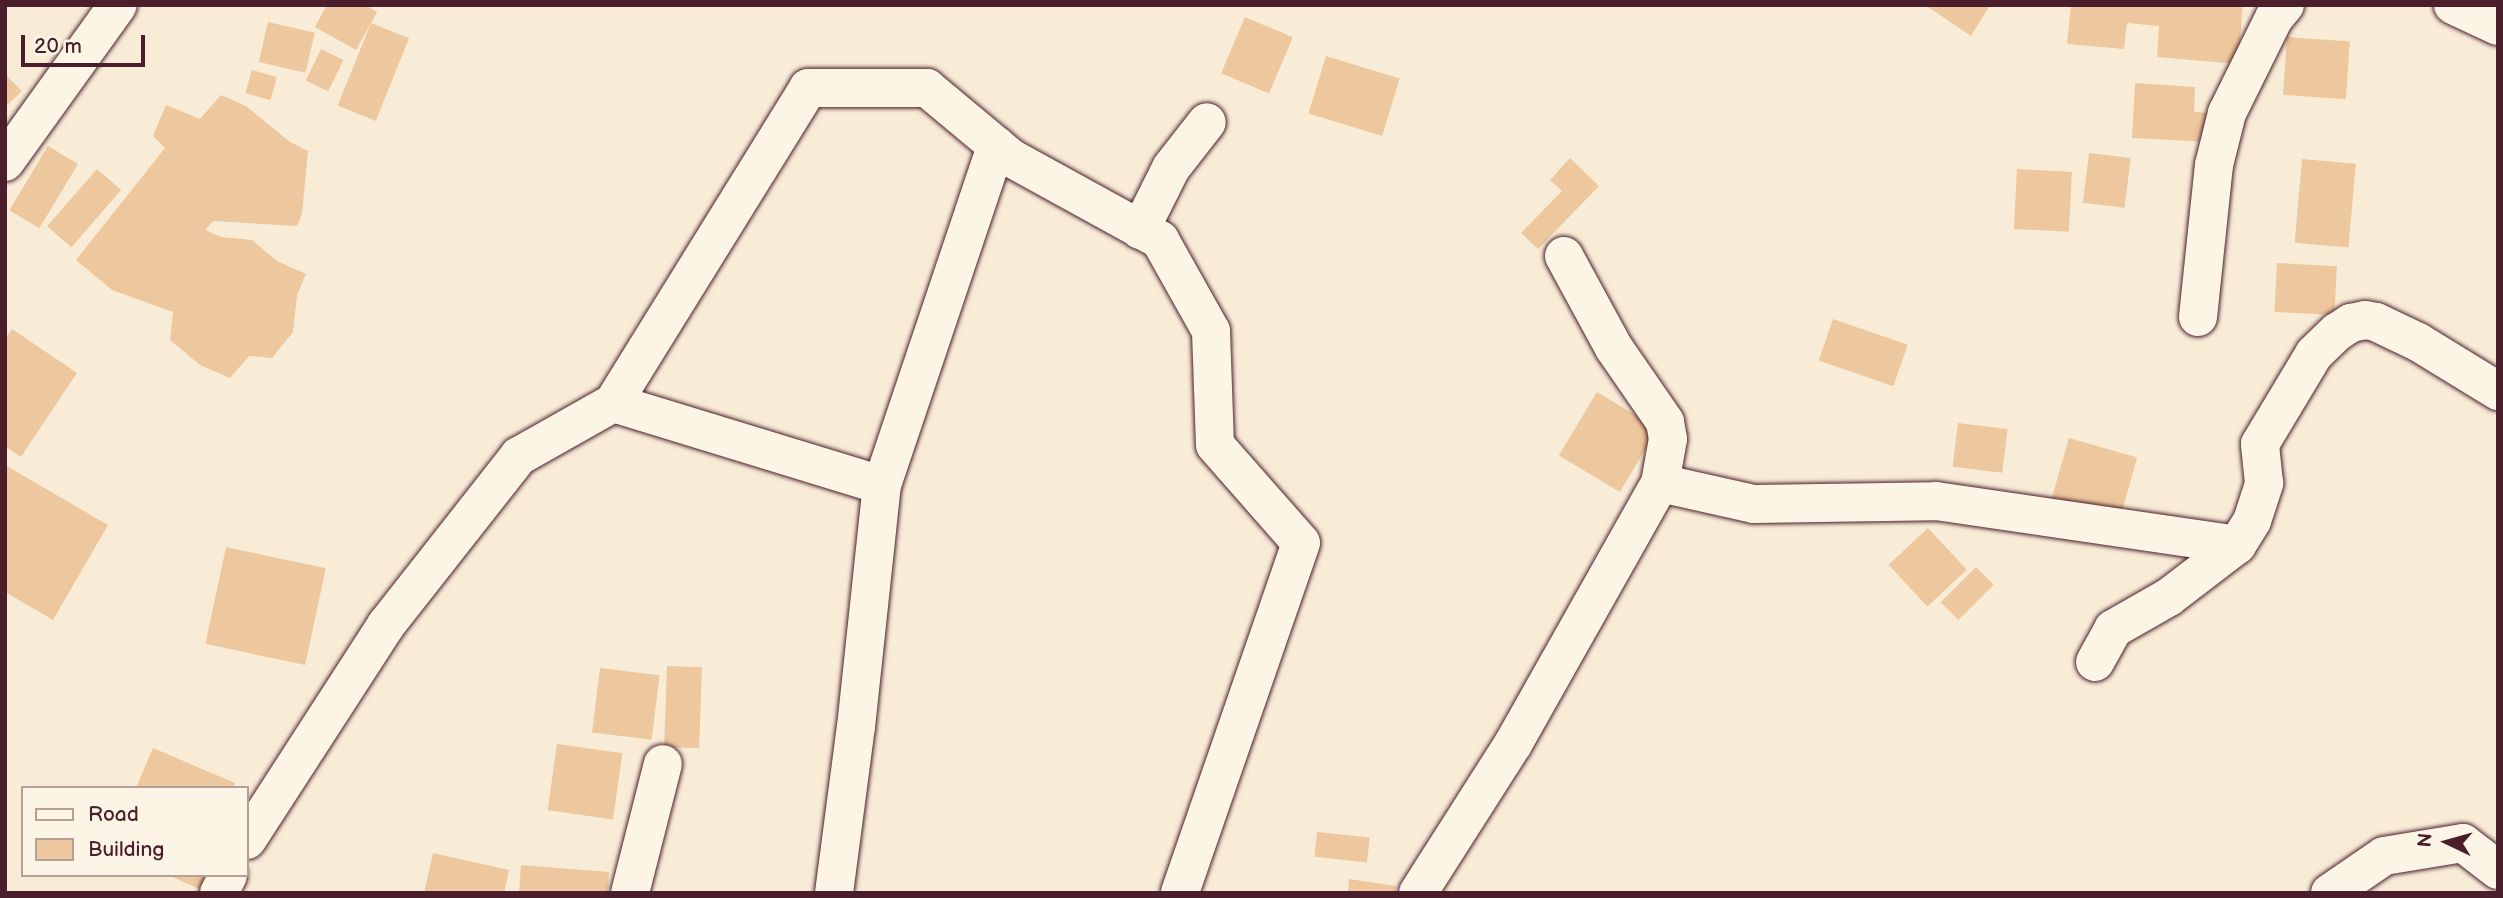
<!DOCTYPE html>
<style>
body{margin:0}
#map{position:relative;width:2503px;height:898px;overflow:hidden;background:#f9ecd7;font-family:"Balsamiq Sans",sans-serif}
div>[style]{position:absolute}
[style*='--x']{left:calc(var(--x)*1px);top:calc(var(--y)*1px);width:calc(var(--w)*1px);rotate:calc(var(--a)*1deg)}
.building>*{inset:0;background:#edc79d;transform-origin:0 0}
.roads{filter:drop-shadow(0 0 2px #4a1f2b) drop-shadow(0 0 2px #4a1f2b)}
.minor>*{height:38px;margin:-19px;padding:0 19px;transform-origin:19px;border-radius:19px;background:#fcf5e5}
span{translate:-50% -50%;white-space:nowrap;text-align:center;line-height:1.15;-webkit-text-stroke:5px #fcf5e5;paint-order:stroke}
.frame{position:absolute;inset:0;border:7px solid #4a1f2b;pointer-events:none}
.legend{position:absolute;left:21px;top:786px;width:228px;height:91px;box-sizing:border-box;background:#fcf5e5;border:2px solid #b59f9b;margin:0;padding:9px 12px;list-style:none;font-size:21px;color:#4a1f2b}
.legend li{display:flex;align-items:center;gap:14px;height:35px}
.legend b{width:35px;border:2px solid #b59f9b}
.north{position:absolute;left:2412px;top:807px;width:70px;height:70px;-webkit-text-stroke:5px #fcf5e5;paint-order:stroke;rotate:275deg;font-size:19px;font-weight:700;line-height:28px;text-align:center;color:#4a1f2b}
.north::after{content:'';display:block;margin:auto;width:24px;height:32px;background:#4a1f2b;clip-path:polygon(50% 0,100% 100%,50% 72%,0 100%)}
.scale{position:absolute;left:21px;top:35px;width:124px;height:32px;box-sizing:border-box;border:4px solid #4a1f2b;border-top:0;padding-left:9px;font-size:21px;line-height:24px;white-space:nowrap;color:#4a1f2b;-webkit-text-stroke:5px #fcf5e5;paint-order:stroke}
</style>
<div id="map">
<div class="building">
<div style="clip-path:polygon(327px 5px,365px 5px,377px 12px,356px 50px,315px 27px)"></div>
<div style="clip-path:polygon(1925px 5px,1990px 5px,1971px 36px)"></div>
<div style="clip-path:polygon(2071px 5px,2243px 5px,2238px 64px,2157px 57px,2159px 26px,2127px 23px,2124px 49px,2067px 44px)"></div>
<div style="left:1245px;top:17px;width:52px;height:61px;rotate:23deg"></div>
<div style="left:268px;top:22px;width:48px;height:41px;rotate:13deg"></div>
<div style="left:371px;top:23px;width:41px;height:89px;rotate:22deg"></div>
<div style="left:2287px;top:37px;width:63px;height:58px;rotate:4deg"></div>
<div style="left:321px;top:49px;width:25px;height:35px;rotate:26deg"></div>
<div style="left:1326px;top:56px;width:77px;height:60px;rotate:17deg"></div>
<div style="left:252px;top:70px;width:26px;height:24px;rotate:16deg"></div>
<div style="clip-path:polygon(5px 74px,22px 91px,5px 107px)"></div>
<div style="clip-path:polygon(2135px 83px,2195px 87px,2194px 112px,2212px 113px,2210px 142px,2132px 138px)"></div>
<div style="clip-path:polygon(221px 95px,246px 106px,290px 142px,308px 151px,302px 214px,297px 226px,213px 221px,205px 230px,221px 237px,252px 240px,277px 261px,306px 274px,297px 295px,293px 332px,272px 358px,249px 356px,230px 378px,200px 365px,170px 340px,173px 312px,112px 290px,76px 260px,165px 148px,153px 136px,166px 105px,200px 119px)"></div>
<div style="left:48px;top:146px;width:35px;height:75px;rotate:31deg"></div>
<div style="left:2089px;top:153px;width:42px;height:50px;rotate:7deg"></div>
<div style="clip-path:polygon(1570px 158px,1599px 186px,1538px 249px,1521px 233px,1562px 191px,1550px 180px)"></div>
<div style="left:2302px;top:159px;width:54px;height:84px;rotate:5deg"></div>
<div style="left:97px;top:169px;width:32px;height:76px;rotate:41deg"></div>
<div style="left:2017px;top:169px;width:55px;height:60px;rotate:3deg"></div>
<div style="left:2277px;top:263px;width:60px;height:49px;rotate:3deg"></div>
<div style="left:1833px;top:319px;width:79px;height:44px;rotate:19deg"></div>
<div style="clip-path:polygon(12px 329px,77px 373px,21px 457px,5px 446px,5px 339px)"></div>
<div style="left:1597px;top:392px;width:71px;height:74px;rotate:31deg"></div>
<div style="left:1958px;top:423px;width:50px;height:44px;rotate:7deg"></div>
<div style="left:2069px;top:438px;width:71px;height:71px;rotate:16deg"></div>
<div style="clip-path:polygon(5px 465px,108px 525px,53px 620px,5px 592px)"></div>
<div style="left:1928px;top:528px;width:57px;height:54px;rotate:47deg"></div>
<div style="left:226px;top:547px;width:102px;height:99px;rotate:12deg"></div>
<div style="left:1976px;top:567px;width:25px;height:50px;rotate:45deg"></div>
<div style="left:667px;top:666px;width:35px;height:81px;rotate:2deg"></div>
<div style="left:600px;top:668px;width:60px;height:65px;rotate:7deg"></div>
<div style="left:557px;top:744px;width:66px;height:67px;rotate:8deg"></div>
<div style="clip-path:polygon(153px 748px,235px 783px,233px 788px,136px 788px)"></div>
<div style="left:1317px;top:832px;width:53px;height:25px;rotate:6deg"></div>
<div style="clip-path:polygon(433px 853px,509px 870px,504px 893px,424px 893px)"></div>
<div style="clip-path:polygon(521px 865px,609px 872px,608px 893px,519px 893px)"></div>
<div style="clip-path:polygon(168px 875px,206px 875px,200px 889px)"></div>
<div style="clip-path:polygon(1349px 879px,1396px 886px,1395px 893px,1348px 893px)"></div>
</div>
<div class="roads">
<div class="minor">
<div style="--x:2453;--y:5;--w:50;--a:25"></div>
<div style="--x:5;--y:162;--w:193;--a:-54.3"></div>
<div style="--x:1140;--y:230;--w:69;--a:-63.4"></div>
<div style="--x:1171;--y:168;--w:58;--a:-52"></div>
<div style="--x:1564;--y:256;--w:105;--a:61.5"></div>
<div style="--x:1614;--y:348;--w:90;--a:55.4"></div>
<div style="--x:1665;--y:422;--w:17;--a:80"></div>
<div style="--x:1668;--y:439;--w:45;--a:100.3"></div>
<div style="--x:2198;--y:317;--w:153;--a:-84"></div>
<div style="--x:2214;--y:165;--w:54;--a:-76"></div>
<div style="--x:2227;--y:113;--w:106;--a:-63.7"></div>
<div style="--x:2274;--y:18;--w:17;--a:-50"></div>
<div style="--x:613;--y:403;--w:281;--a:17"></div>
<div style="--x:2095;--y:662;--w:38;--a:-61"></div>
<div style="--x:2113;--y:629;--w:64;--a:-29.7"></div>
<div style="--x:2169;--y:597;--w:86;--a:-37.4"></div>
<div style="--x:2237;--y:545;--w:28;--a:-58"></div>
<div style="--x:2252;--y:521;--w:40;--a:-72"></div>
<div style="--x:2264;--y:483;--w:39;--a:-96"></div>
<div style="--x:2260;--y:444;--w:105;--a:-59"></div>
<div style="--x:2314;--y:354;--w:32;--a:-44"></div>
<div style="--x:2337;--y:332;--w:17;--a:-33"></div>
<div style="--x:2351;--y:323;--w:14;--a:-12"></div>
<div style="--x:2365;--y:320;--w:11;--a:10"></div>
<div style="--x:2376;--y:322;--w:47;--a:25.5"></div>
<div style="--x:2418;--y:342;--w:94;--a:31.5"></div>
<div style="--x:247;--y:840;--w:256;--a:-57.1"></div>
<div style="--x:386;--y:625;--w:215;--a:-51.8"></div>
<div style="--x:519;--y:456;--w:108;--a:-29.4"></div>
<div style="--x:613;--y:403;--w:370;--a:-58.2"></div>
<div style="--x:808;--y:88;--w:119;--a:0"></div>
<div style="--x:927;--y:88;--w:109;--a:39.8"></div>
<div style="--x:1011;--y:158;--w:170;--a:28.8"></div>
<div style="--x:1160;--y:240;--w:104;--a:60.7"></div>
<div style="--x:1211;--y:331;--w:114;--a:88"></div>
<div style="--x:1215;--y:445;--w:130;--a:48.7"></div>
<div style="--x:1301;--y:543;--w:370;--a:109.1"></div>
<div style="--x:219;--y:893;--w:20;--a:-63"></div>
<div style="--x:630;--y:893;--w:133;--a:-75.7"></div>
<div style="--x:834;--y:893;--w:167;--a:-82.5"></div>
<div style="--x:856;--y:727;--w:243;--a:-83.9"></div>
<div style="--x:882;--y:485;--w:358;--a:-71.4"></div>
<div style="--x:1418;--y:893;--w:177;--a:-57.5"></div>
<div style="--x:1513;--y:744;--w:300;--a:-60.6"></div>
<div style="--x:1660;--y:483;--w:96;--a:12.6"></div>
<div style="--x:1754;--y:504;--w:182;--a:-0.9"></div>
<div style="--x:1936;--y:501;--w:304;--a:8.3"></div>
<div style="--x:2330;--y:893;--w:65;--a:-34.4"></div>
<div style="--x:2384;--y:856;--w:80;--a:-9.3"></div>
<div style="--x:2463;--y:843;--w:44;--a:37.6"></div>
</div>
</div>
<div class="frame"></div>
<ul class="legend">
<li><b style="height:9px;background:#fcf5e5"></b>Road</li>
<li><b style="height:19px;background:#edc79d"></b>Building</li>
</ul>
<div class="north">N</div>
<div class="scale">20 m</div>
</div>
